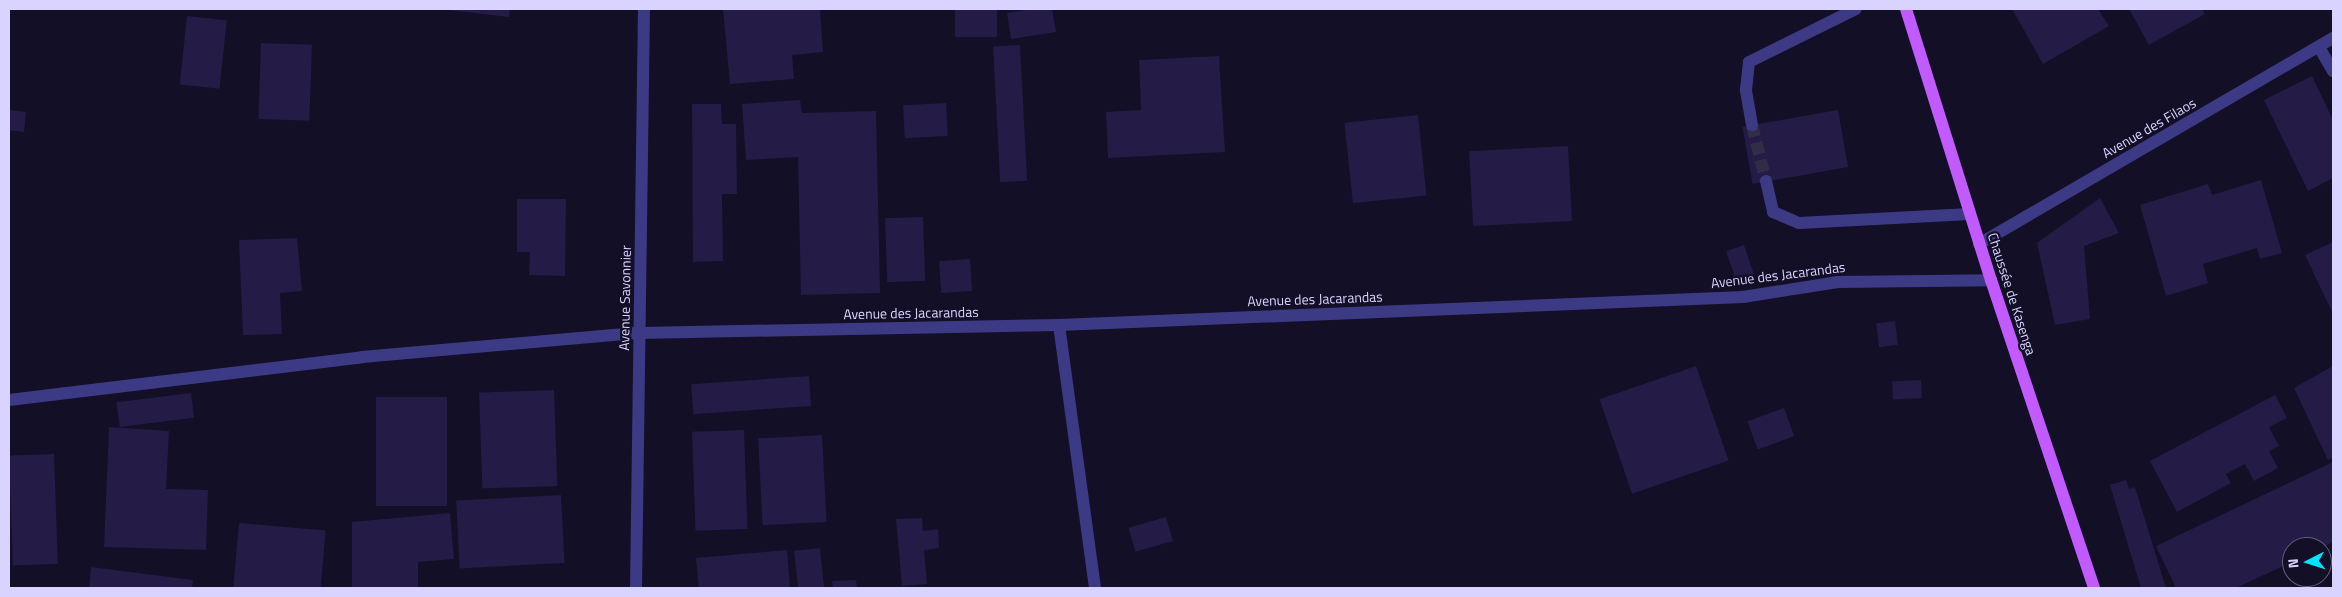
<!DOCTYPE html>
<meta charset="utf-8">
<style>
body{margin:0}
#map{position:relative;width:2342px;height:597px;overflow:hidden;background:#130f26;font-family:"Titillium Web",sans-serif}
div>[style]{position:absolute}
[style*='--x']{left:calc(var(--x)*1px);top:calc(var(--y)*1px);width:calc(var(--w)*1px);rotate:calc(var(--a)*1deg)}
.building>*{inset:0;background:#241b47;transform-origin:0 0}
.minor-tunnel>*{height:12px;margin-top:-6px;transform-origin:0;background:repeating-linear-gradient(90deg,#312d47 0 12px,transparent 0 18px)}
.minor>*{height:12px;margin:-6px;padding:0 6px;transform-origin:6px;border-radius:6px;background:#3d3a85}
.major>*{height:12px;margin:-6px;padding:0 6px;transform-origin:6px;border-radius:6px;background:#c25bff}
span{translate:-50% -50%;white-space:nowrap;text-align:center;line-height:1.15;-webkit-text-stroke:4.5px #130f26;paint-order:stroke}
.street-label{font-size:14px;color:#d9d4ff}
.frame{position:absolute;inset:0;border:10px solid #d9d4ff;pointer-events:none}
.north{position:absolute;left:2282px;top:537px;width:50px;height:50px;box-sizing:border-box;background:#130f26;border:1px solid #625e7d;border-radius:50%;rotate:265deg;font-size:14px;font-weight:700;line-height:20px;text-align:center;color:#d9d4ff}
.north::after{content:'';display:block;margin:auto;width:18px;height:22px;background:#00e5ff;clip-path:polygon(50% 0,100% 100%,50% 72%,0 100%)}
</style>
<div id="map">
<div class="building">
<div style="clip-path:polygon(440px 9px,510px 9px,509px 17px)"></div>
<div style="clip-path:polygon(723px 9px,820px 9px,823px 52px,792px 55px,794px 79px,730px 84px)"></div>
<div style="left:955px;top:9px;width:42px;height:28px"></div>
<div style="clip-path:polygon(1031px 9px,1052px 9px,1056px 32px,1011px 39px,1007px 13px)"></div>
<div style="clip-path:polygon(2012px 9px,2098px 9px,2109px 26px,2043px 64px)"></div>
<div style="clip-path:polygon(2129px 9px,2202px 9px,2205px 14px,2149px 45px)"></div>
<div style="left:187px;top:16px;width:40px;height:69px;rotate:6deg"></div>
<div style="left:261px;top:43px;width:51px;height:76px;rotate:2deg"></div>
<div style="left:1020px;top:45px;width:136px;height:27px;rotate:87deg"></div>
<div style="clip-path:polygon(1219px 56px,1225px 152px,1108px 158px,1106px 112px,1141px 110px,1139px 60px)"></div>
<div style="clip-path:polygon(2312px 76px,2333px 120px,2333px 178px,2308px 191px,2264px 100px)"></div>
<div style="clip-path:polygon(800px 100px,802px 113px,876px 111px,880px 293px,801px 295px,798px 157px,746px 160px,742px 104px)"></div>
<div style="left:946px;top:103px;width:33px;height:43px;rotate:87deg"></div>
<div style="clip-path:polygon(692px 104px,721px 104px,722px 124px,736px 124px,737px 194px,722px 194px,723px 261px,693px 262px)"></div>
<div style="clip-path:polygon(9px 110px,26px 112px,24px 132px,9px 130px)"></div>
<div style="left:1838px;top:110px;width:58px;height:97px;rotate:80deg"></div>
<div style="left:1418px;top:115px;width:81px;height:74px;rotate:84deg"></div>
<div style="left:1568px;top:146px;width:75px;height:99px;rotate:87deg"></div>
<div style="clip-path:polygon(2261px 180px,2282px 253px,2260px 259px,2257px 248px,2203px 264px,2208px 283px,2166px 296px,2140px 205px,2208px 184px,2212px 195px)"></div>
<div style="clip-path:polygon(2100px 198px,2119px 233px,2084px 246px,2090px 319px,2055px 325px,2037px 243px)"></div>
<div style="clip-path:polygon(517px 199px,566px 199px,565px 276px,529px 275px,530px 252px,517px 252px)"></div>
<div style="left:923px;top:217px;width:64px;height:38px;rotate:88deg"></div>
<div style="clip-path:polygon(297px 238px,302px 291px,280px 293px,282px 334px,243px 335px,239px 240px)"></div>
<div style="clip-path:polygon(2333px 242px,2333px 314px,2305px 255px)"></div>
<div style="left:1744px;top:245px;width:34px;height:19px;rotate:71deg"></div>
<div style="left:970px;top:259px;width:32px;height:31px;rotate:86deg"></div>
<div style="left:1895px;top:321px;width:24px;height:19px;rotate:83deg"></div>
<div style="left:1696px;top:366px;width:100px;height:102px;rotate:71deg"></div>
<div style="clip-path:polygon(2333px 366px,2333px 457px,2328px 460px,2294px 388px)"></div>
<div style="left:809px;top:376px;width:30px;height:118px;rotate:86deg"></div>
<div style="left:1921px;top:380px;width:18px;height:29px;rotate:87deg"></div>
<div style="left:554px;top:390px;width:96px;height:75px;rotate:88deg"></div>
<div style="left:191px;top:393px;width:25px;height:75px;rotate:83deg"></div>
<div style="clip-path:polygon(2275px 395px,2287px 418px,2269px 427px,2279px 446px,2269px 451px,2278px 468px,2254px 481px,2245px 464px,2226px 474px,2231px 483px,2177px 512px,2150px 461px)"></div>
<div style="left:376px;top:397px;width:71px;height:109px"></div>
<div style="left:1784px;top:408px;width:30px;height:39px;rotate:70deg"></div>
<div style="clip-path:polygon(109px 427px,169px 431px,166px 489px,208px 490px,206px 550px,104px 547px)"></div>
<div style="left:744px;top:430px;width:99px;height:52px;rotate:88deg"></div>
<div style="left:822px;top:435px;width:87px;height:64px;rotate:87deg"></div>
<div style="left:54px;top:454px;width:110px;height:45px;rotate:88deg"></div>
<div style="clip-path:polygon(2333px 462px,2333px 542px,2323px 547px,2292px 547px,2292px 562px,2236px 588px,2176px 588px,2156px 546px)"></div>
<div style="clip-path:polygon(2126px 480px,2129px 489px,2135px 487px,2166px 588px,2141px 588px,2110px 485px)"></div>
<div style="left:561px;top:495px;width:68px;height:105px;rotate:87deg"></div>
<div style="clip-path:polygon(450px 513px,454px 559px,418px 562px,418px 588px,352px 588px,352px 522px)"></div>
<div style="left:1166px;top:517px;width:25px;height:39px;rotate:74deg"></div>
<div style="clip-path:polygon(922px 518px,923px 531px,938px 529px,939px 548px,924px 550px,927px 584px,902px 586px,896px 519px)"></div>
<div style="left:239px;top:523px;width:87px;height:65px;rotate:5deg"></div>
<div style="left:820px;top:548px;width:40px;height:26px;rotate:84deg"></div>
<div style="clip-path:polygon(787px 550px,790px 588px,699px 588px,696px 558px)"></div>
<div style="clip-path:polygon(91px 567px,193px 580px,192px 588px,89px 588px)"></div>
<div style="clip-path:polygon(856px 580px,857px 588px,833px 588px,832px 581px)"></div>
</div>
<div class="minor-tunnel">
<div style="--x:1752;--y:125;--w:58;--a:76"></div>
</div>
<div class="minor">
<div style="--x:2319;--y:47;--w:28;--a:60"></div>
<div style="--x:1752;--y:125;--w:36;--a:-100"></div>
<div style="--x:1746;--y:90;--w:28;--a:-84"></div>
<div style="--x:1749;--y:62;--w:119;--a:-26.4"></div>
<div style="--x:1766;--y:181;--w:32;--a:77"></div>
<div style="--x:1773;--y:212;--w:28;--a:23"></div>
<div style="--x:1799;--y:223;--w:171;--a:-3"></div>
<div style="--x:1979;--y:244;--w:410;--a:-30.2"></div>
<div style="--x:1059;--y:325;--w:265;--a:82.2"></div>
<div style="--x:9;--y:400;--w:356;--a:-6.9"></div>
<div style="--x:362;--y:357;--w:278;--a:-5"></div>
<div style="--x:639;--y:333;--w:420;--a:-1.1"></div>
<div style="--x:1059;--y:325;--w:685;--a:-2.34"></div>
<div style="--x:1743;--y:297;--w:96;--a:-9"></div>
<div style="--x:1838;--y:282;--w:153;--a:-0.7"></div>
<div style="--x:636;--y:588;--w:579;--a:-89.21"></div>
</div>
<div class="major">
<div style="--x:1906;--y:9;--w:284;--a:72.6"></div>
<div style="--x:1991;--y:280;--w:325;--a:71.5"></div>
</div>
<div class="street-label">
<span style="left:2149px;top:128px;rotate:-30deg">Avenue des Filaos</span>
<span style="left:1778px;top:275px;rotate:-7deg">Avenue des Jacarandas</span>
<span style="left:2012px;top:294px;rotate:72deg">Chaussée de Kasenga</span>
<span style="left:625px;top:298px;rotate:-89deg">Avenue Savonnier</span>
<span style="left:1315px;top:299px;rotate:-2deg">Avenue des Jacarandas</span>
<span style="left:911px;top:313px;rotate:-1deg">Avenue des Jacarandas</span>
</div>
<div class="frame"></div>
<div class="north">N</div>
</div>
